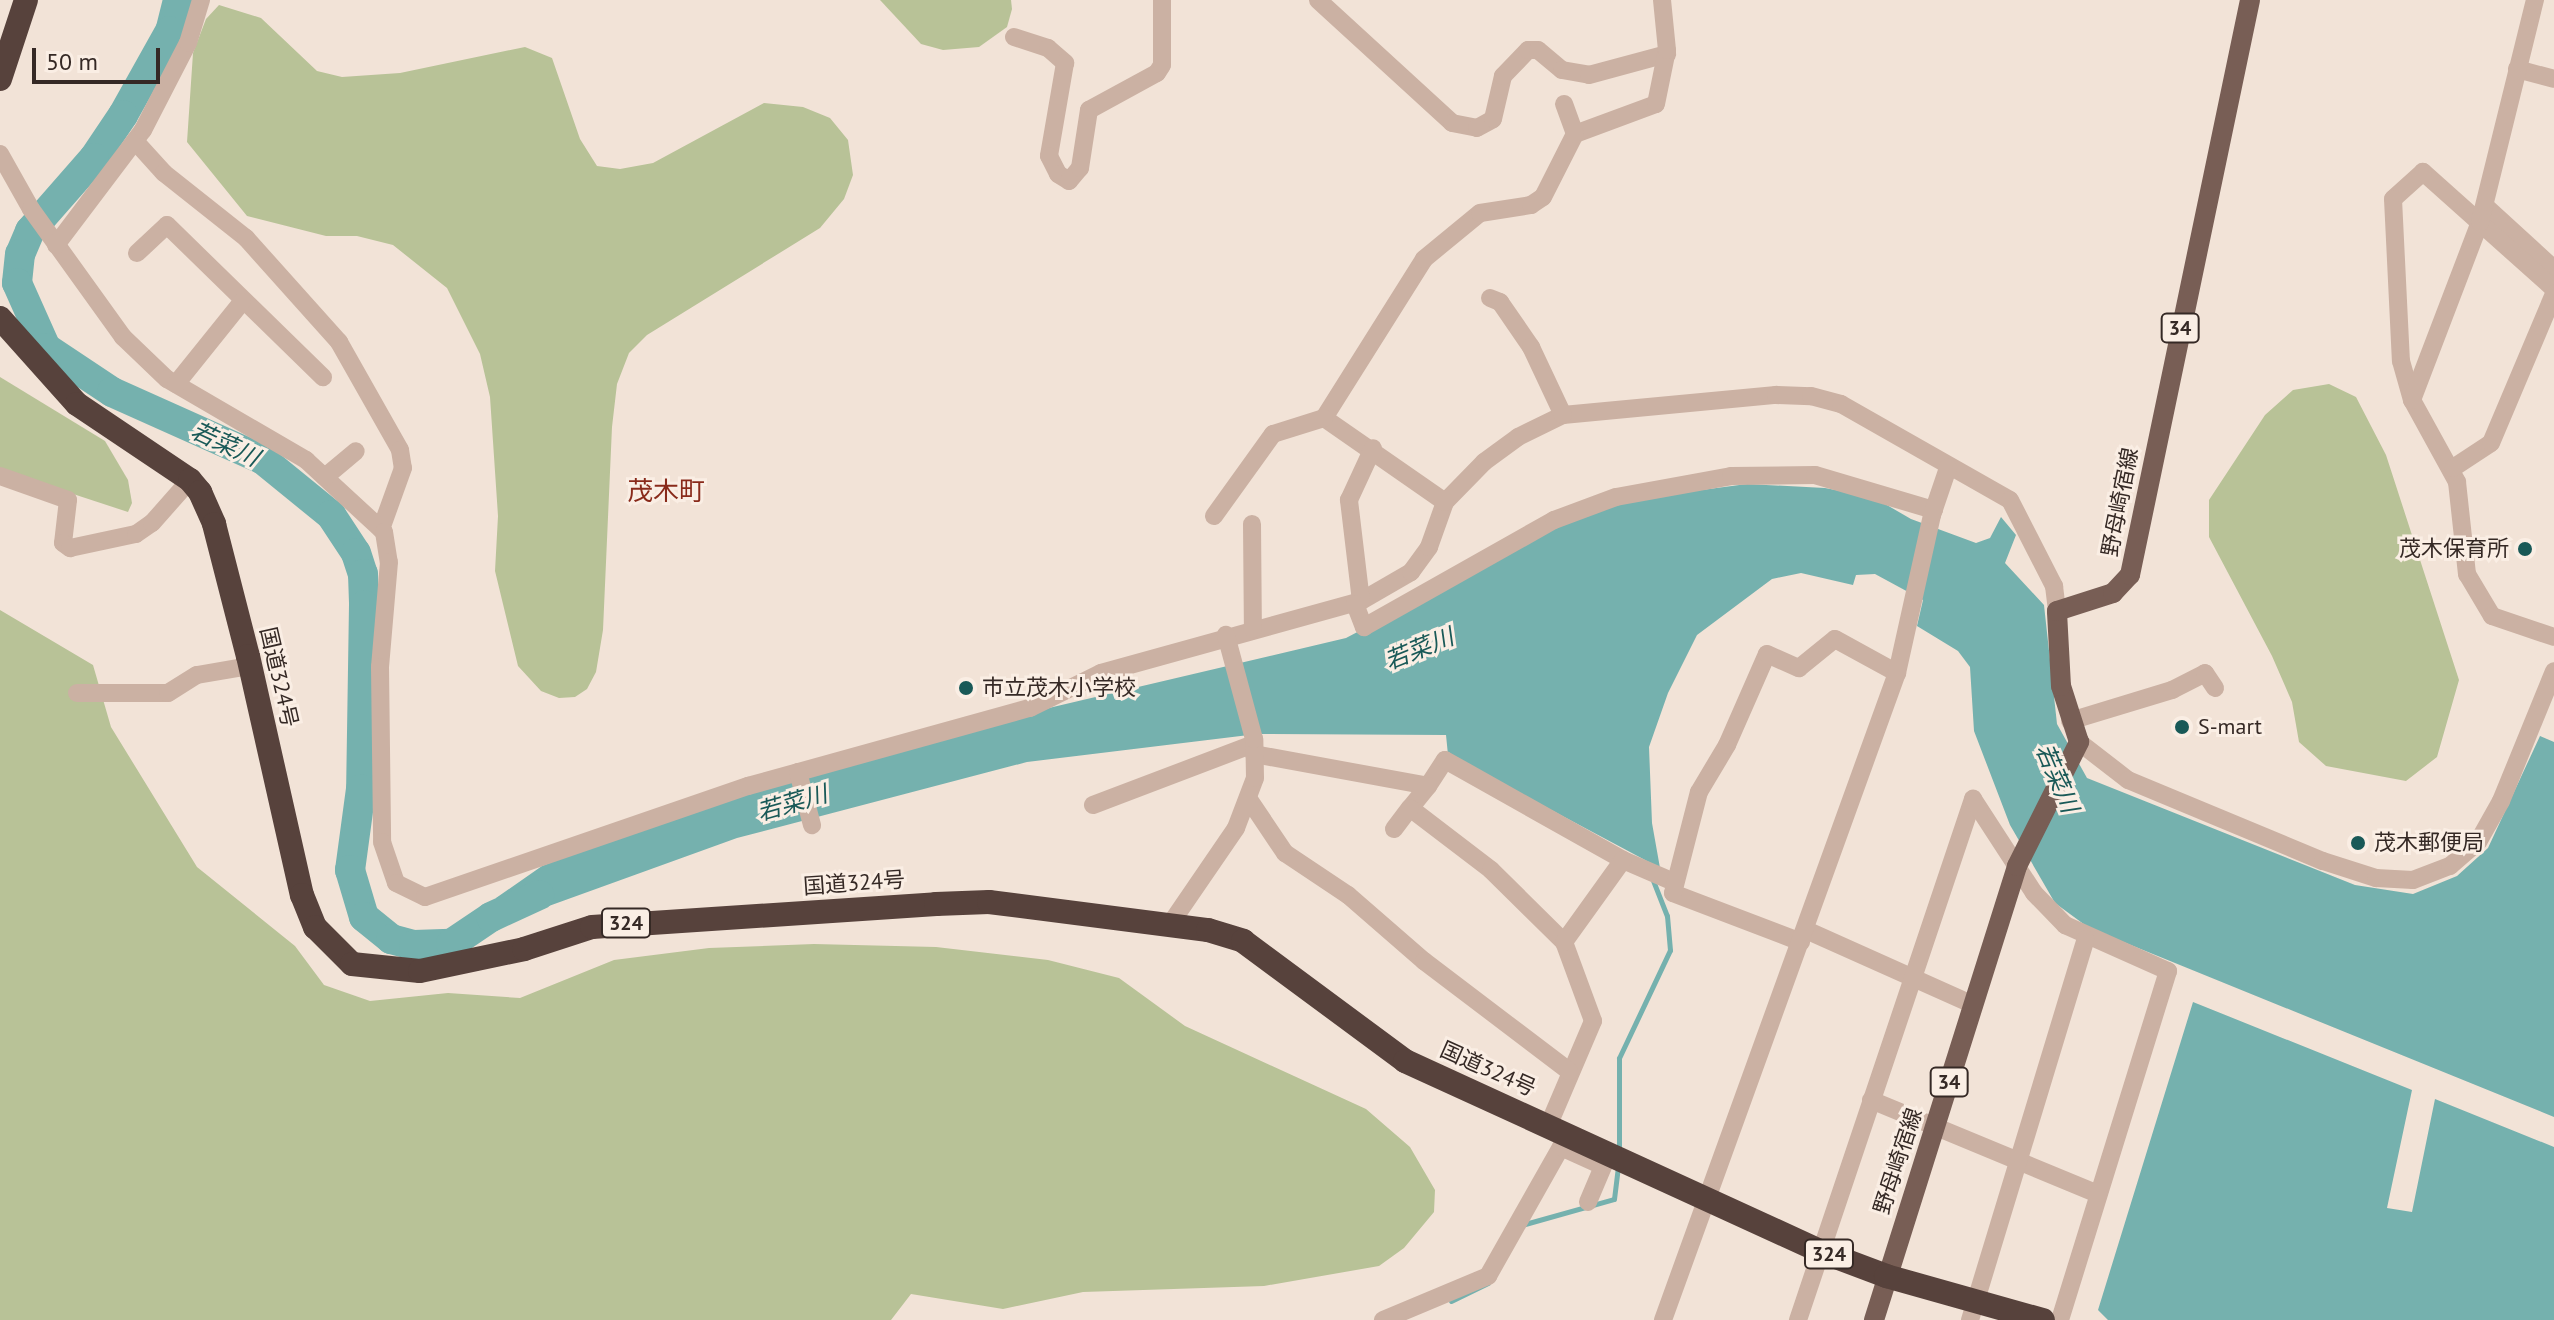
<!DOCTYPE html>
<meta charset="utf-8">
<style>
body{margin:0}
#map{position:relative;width:2554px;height:1320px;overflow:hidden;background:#f2e3d7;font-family:"PT Sans","Noto Sans JP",sans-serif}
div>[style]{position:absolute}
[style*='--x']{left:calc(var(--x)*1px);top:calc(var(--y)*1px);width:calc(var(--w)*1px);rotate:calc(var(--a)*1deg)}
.green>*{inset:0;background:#b8c297}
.water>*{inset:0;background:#75b1ae}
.stream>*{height:5px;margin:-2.5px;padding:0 2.5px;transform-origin:2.5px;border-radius:2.5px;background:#75b1ae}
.river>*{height:30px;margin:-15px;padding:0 15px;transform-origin:15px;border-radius:15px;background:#75b1ae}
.minor>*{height:18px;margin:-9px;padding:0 9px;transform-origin:9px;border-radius:9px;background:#cbb1a3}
.major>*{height:20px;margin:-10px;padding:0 10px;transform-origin:10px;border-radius:10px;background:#785e55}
.highway>*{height:24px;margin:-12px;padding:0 12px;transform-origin:12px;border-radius:12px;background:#57423c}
.dots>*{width:22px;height:22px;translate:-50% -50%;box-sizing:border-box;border:4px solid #faeee4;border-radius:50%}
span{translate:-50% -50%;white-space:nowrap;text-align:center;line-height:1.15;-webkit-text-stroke:6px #faeee4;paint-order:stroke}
.shield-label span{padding:2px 6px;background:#faeee4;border:2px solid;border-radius:6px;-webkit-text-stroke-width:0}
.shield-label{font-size:20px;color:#352925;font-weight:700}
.street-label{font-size:22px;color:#352925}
.poi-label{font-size:22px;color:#352925}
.right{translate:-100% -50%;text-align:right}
.left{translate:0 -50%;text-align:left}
.water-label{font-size:24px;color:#195957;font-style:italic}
.quarter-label{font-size:26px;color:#892a1a}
.scale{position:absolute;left:32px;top:48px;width:128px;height:36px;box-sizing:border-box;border:4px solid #352925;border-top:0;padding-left:10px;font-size:24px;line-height:28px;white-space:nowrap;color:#352925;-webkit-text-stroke:6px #faeee4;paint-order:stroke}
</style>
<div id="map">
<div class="green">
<div style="clip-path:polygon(880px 0,1011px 0,1012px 9px,1007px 27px,979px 47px,943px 50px,921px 44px)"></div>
<div style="clip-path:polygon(219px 5px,261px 18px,317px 71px,342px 77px,400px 73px,525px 47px,552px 58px,580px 139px,597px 166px,620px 169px,653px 163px,764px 103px,803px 107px,830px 118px,848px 140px,853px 175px,844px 199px,820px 228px,647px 335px,629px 353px,617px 384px,612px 427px,603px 630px,596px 672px,587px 689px,575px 697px,559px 698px,541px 691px,518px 666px,495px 571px,498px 516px,490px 397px,480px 354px,447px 288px,393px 245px,357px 236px,326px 236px,247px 216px,187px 142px,193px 53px,206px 19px)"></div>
<div style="clip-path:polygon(0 377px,105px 441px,128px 480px,132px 503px,128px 512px,0 470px)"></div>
<div style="clip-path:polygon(2329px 384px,2356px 397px,2386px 455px,2459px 680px,2437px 757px,2406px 781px,2326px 766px,2299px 742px,2292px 702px,2272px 656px,2209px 537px,2209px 500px,2265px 415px,2293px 390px)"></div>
<div style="clip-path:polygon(0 610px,93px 665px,111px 727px,197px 867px,295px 946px,324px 985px,370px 1001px,448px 993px,520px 998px,614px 960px,709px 948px,814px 944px,936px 947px,1048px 960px,1119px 978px,1185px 1026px,1366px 1109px,1410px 1147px,1435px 1190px,1434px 1212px,1404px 1248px,1379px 1266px,1264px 1286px,1083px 1292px,1003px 1309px,911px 1294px,891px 1320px,0 1320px)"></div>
</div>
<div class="water">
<div style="clip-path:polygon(1747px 484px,1825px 488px,1873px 497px,1911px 519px,1976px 543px,1990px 538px,2001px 517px,2016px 535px,2005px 563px,2044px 605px,2057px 724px,2087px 778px,2355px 885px,2413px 894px,2457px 876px,2488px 848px,2540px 736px,2554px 742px,2554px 1117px,2089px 928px,2055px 903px,2010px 825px,1974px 731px,1970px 667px,1958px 651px,1917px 626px,1923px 600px,1875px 574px,1856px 575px,1853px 585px,1801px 573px,1772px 579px,1697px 635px,1668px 693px,1649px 747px,1652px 823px,1660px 868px,1448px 755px,1446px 735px,1257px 734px,1027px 762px,737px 838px,507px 921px,496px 898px,542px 866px,663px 818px,1053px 707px,1346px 638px,1571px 520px,1633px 499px)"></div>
<div style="clip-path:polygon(2193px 1002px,2412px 1090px,2387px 1208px,2412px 1212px,2435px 1099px,2554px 1147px,2554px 1320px,2108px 1320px,2098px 1310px)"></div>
</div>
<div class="stream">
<div style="--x:1619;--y:1152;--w:94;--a:-90"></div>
<div style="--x:1619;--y:1058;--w:119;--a:-64.7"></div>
<div style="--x:1670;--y:950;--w:34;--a:-95"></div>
<div style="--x:1667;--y:916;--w:41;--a:-111.5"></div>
<div style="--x:1525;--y:1224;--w:92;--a:-15.7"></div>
<div style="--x:1614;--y:1199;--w:33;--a:-83"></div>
<div style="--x:1451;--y:1301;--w:41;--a:-25.9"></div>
</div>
<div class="river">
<div style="--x:178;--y:0;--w:32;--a:104"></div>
<div style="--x:170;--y:31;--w:96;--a:119.2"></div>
<div style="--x:123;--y:115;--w:52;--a:124"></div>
<div style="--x:94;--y:158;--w:97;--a:131.2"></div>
<div style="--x:30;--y:231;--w:25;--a:113"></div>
<div style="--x:20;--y:254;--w:29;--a:96"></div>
<div style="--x:17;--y:283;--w:71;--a:66"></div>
<div style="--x:46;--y:348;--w:79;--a:33.7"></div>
<div style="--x:112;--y:392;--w:164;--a:24.1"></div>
<div style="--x:262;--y:459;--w:89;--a:39.1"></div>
<div style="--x:331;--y:515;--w:45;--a:56.7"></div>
<div style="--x:356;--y:553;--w:22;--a:72"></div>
<div style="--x:363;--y:574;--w:31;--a:88"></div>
<div style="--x:364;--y:605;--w:184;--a:90.9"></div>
<div style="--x:361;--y:789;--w:82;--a:97.7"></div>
<div style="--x:350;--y:870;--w:49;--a:73.4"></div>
<div style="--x:364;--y:917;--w:35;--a:39"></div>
<div style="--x:391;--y:939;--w:24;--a:15"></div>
<div style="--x:414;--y:945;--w:37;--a:-2"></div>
<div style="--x:451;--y:944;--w:48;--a:-34"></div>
<div style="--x:491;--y:917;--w:53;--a:-24.6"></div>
</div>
<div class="minor">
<div style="--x:1318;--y:0;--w:182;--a:42.5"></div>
<div style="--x:1452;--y:123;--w:25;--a:11"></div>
<div style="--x:1477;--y:128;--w:18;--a:-29"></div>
<div style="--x:1493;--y:119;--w:44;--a:-76.9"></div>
<div style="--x:1503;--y:76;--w:36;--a:-46"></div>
<div style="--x:1528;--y:50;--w:10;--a:0"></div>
<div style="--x:1538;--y:50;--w:31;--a:40"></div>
<div style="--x:1562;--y:70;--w:27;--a:10"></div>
<div style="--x:1589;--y:75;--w:81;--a:-15.1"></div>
<div style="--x:1014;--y:37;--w:36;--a:18"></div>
<div style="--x:1048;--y:48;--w:23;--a:41"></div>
<div style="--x:1065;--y:63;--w:94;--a:99.8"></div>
<div style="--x:1049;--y:156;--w:20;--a:63"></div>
<div style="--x:1058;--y:174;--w:13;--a:32"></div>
<div style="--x:1069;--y:181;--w:17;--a:-50"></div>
<div style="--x:1080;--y:168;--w:59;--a:-81.2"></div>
<div style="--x:1089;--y:110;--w:77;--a:-28.6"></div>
<div style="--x:1157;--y:73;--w:9;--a:-58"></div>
<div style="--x:1162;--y:65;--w:65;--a:-90"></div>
<div style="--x:2517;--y:69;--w:38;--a:15"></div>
<div style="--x:1575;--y:134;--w:86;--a:-20.3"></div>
<div style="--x:1656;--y:104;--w:55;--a:-78.5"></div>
<div style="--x:1667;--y:50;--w:50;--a:-95.7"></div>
<div style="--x:135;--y:141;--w:43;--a:47.8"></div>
<div style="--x:164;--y:173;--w:105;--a:38.4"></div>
<div style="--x:246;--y:238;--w:140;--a:48.2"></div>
<div style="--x:339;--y:342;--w:124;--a:60.5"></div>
<div style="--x:400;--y:450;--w:18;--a:81"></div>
<div style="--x:403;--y:468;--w:65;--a:109.8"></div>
<div style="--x:0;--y:154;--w:63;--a:60.6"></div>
<div style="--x:31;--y:209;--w:158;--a:54.3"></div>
<div style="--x:123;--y:337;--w:61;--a:43.7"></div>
<div style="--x:167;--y:379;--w:161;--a:30.2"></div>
<div style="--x:306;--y:460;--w:106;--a:42.7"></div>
<div style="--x:384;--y:532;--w:30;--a:81"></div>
<div style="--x:389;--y:562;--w:105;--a:94.9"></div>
<div style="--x:380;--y:667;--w:175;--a:89.3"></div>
<div style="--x:382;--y:842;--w:43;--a:71.1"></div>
<div style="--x:396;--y:883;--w:32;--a:26"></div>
<div style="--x:425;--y:897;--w:342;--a:-19"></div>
<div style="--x:748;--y:786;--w:293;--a:-15.5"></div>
<div style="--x:1030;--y:708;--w:79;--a:-26.2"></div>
<div style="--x:1101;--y:673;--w:270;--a:-15.5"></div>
<div style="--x:1361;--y:601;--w:58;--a:-30.1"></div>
<div style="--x:1411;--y:572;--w:31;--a:-54"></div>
<div style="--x:1429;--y:547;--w:48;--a:-70.4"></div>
<div style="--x:1445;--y:502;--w:56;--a:-45.7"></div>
<div style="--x:1484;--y:462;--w:42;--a:-36.3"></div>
<div style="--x:1518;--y:437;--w:50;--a:-26.1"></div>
<div style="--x:1563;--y:415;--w:214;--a:-5.4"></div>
<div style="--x:1776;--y:395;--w:35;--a:2"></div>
<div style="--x:1811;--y:396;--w:31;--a:15"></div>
<div style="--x:1841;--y:404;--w:194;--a:29.6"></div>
<div style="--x:2010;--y:500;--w:97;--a:62.9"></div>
<div style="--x:2054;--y:586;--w:25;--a:83"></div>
<div style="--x:2485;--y:206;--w:93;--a:42.4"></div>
<div style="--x:56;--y:245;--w:144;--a:-52.9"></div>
<div style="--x:143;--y:130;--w:98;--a:-62.7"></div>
<div style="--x:188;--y:43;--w:45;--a:-73.2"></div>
<div style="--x:137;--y:253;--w:41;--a:-43"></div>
<div style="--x:167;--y:225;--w:218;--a:44.3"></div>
<div style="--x:2554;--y:289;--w:176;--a:-138.2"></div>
<div style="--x:2423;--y:172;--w:40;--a:138"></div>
<div style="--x:2393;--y:199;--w:162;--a:87.2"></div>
<div style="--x:2401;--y:361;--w:41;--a:74.2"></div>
<div style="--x:2412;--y:400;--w:94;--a:61.2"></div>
<div style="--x:2457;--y:482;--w:93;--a:83.8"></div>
<div style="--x:2467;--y:574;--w:49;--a:59.2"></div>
<div style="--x:2492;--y:616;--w:65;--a:18.7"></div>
<div style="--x:1490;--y:298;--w:11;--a:22"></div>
<div style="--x:1500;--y:302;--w:55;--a:55.4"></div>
<div style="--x:1531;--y:347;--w:75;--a:64.8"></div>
<div style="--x:176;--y:384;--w:105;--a:-51.2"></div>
<div style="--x:2412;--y:400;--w:191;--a:-69.1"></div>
<div style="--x:2480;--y:222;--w:229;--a:-76.1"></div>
<div style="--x:2453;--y:468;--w:45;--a:-33.3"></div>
<div style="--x:2491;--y:443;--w:162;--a:-67.1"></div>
<div style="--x:0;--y:476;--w:72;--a:19.4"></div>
<div style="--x:68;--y:500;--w:43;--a:96.6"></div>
<div style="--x:63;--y:543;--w:9;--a:36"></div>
<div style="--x:70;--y:548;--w:67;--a:-12"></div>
<div style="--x:136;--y:534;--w:19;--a:-35"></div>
<div style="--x:152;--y:523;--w:57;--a:-48.5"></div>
<div style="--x:325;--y:477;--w:40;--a:-40"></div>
<div style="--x:1445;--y:502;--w:147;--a:-145.2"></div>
<div style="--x:1324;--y:418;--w:188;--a:-57.8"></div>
<div style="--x:1424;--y:259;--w:72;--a:-39.4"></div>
<div style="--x:1480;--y:213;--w:52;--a:-8.9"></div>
<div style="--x:1531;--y:205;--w:14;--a:-34"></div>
<div style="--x:1543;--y:197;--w:71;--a:-63.1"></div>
<div style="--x:1575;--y:134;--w:32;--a:-110"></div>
<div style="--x:1214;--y:516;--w:101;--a:-54.3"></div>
<div style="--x:1273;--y:434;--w:53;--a:-17.4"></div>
<div style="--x:1252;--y:524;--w:105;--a:89.5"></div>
<div style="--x:1361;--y:601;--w:102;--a:-96.8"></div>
<div style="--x:1349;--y:500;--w:57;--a:-65.2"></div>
<div style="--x:1355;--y:604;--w:25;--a:69"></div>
<div style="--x:1364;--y:627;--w:218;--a:-29.4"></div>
<div style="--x:1554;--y:520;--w:66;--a:-20.4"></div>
<div style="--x:1616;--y:497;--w:117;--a:-10.3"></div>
<div style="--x:1731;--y:476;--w:84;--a:-0.7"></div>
<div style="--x:1815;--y:475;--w:124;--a:16.4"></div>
<div style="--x:77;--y:693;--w:91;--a:0"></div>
<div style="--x:168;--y:693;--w:34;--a:-32"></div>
<div style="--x:197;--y:675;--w:54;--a:-9.6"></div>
<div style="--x:2070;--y:721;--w:107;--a:-16.9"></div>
<div style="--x:2172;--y:690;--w:37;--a:-27"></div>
<div style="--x:2205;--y:673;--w:18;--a:56"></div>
<div style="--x:2079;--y:742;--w:62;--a:37.8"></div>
<div style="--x:2128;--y:780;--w:211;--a:22.6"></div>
<div style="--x:2323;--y:861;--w:56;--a:17.8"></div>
<div style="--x:2376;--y:878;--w:37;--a:3"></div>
<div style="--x:2413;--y:880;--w:40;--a:-21"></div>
<div style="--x:2450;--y:866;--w:37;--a:-41"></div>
<div style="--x:2478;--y:842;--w:47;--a:-60.7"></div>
<div style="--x:2501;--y:801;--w:140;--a:-67.8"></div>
<div style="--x:1254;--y:754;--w:177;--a:10.4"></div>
<div style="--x:1428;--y:786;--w:31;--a:-57"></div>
<div style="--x:1445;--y:760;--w:204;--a:29.3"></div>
<div style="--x:1623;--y:860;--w:56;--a:23.3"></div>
<div style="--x:798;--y:772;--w:55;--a:75.2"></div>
<div style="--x:1428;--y:786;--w:28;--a:129"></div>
<div style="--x:1410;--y:808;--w:102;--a:37.4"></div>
<div style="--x:1491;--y:870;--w:103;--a:44.6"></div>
<div style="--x:1564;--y:942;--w:84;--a:69.8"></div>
<div style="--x:1593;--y:1021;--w:112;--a:113.1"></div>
<div style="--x:1250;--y:801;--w:63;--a:56.1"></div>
<div style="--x:1285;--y:853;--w:76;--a:33.7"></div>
<div style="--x:1348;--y:895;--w:101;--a:41"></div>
<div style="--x:1424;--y:961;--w:182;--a:37.2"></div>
<div style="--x:1093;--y:805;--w:172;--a:-20.8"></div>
<div style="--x:1394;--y:829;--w:26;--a:-53"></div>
<div style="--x:1171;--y:923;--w:115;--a:-55.6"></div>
<div style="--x:1236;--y:828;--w:53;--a:-69.2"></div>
<div style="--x:1255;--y:778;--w:39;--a:-91"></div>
<div style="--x:1254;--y:739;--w:108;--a:-105.1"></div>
<div style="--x:1806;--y:930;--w:184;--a:24.1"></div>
<div style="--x:1564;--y:942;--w:101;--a:-54.3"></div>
<div style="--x:1801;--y:942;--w:137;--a:-159.1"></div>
<div style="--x:1673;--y:893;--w:104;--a:-75.6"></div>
<div style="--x:1699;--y:792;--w:55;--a:-59.2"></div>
<div style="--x:1727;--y:745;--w:99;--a:-66.3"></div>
<div style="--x:1767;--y:654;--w:35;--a:24"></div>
<div style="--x:1799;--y:668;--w:46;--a:-38.9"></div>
<div style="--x:1835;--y:639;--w:71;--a:28.7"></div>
<div style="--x:1871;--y:1100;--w:246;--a:22.5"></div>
<div style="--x:1588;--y:1202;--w:39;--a:-67"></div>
<div style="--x:1383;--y:1320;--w:114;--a:-22.7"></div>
<div style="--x:1488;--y:1276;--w:148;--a:-60.5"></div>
<div style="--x:1561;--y:1147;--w:46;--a:24.3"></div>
<div style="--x:1603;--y:1166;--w:15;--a:-70"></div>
<div style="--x:1663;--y:1320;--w:688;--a:-70.12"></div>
<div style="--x:1897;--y:673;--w:162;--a:-77.5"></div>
<div style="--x:1932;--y:515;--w:50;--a:-71.2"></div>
<div style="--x:1798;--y:1320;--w:550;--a:-71.43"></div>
<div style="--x:1973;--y:799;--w:112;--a:57"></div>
<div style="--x:2034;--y:893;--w:45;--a:45.9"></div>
<div style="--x:2065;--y:925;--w:113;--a:24.1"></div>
<div style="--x:2168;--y:971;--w:365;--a:107.2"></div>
<div style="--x:1970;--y:1320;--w:398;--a:-73.1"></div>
</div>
<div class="major">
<div style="--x:1874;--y:1320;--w:476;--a:-72.5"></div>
<div style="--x:2017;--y:866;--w:139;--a:-63.4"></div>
<div style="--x:2079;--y:742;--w:59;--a:-107.8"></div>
<div style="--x:2061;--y:686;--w:75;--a:-93.1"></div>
<div style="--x:2057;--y:611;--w:59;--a:-17.8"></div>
<div style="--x:2113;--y:593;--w:25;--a:-47"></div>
<div style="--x:2130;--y:575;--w:587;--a:-78.21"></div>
</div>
<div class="highway">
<div style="--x:0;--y:79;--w:83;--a:-71.8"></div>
<div style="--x:0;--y:318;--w:115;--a:48.2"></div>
<div style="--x:77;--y:404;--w:136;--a:33.9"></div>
<div style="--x:190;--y:480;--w:16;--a:50"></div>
<div style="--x:200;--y:492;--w:35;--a:66"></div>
<div style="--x:214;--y:524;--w:136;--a:75.6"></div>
<div style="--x:248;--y:656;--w:245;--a:77.3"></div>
<div style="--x:302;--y:895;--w:35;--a:68"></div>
<div style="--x:315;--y:927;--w:52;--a:45"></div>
<div style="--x:352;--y:964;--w:68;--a:5.9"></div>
<div style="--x:420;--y:971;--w:106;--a:-11.9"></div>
<div style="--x:524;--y:949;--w:71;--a:-17.9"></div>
<div style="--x:592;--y:927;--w:345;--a:-3.8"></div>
<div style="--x:936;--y:904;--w:53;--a:-2.2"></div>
<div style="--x:989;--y:902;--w:221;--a:7.3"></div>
<div style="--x:1208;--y:930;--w:37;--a:17"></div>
<div style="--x:1243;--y:941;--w:202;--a:36.5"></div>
<div style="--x:1405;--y:1061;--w:456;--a:24.6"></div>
<div style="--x:1820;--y:1251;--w:71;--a:20.7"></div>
<div style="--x:1886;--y:1276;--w:163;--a:15.7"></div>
</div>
<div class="dots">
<div style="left:2525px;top:549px;background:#195957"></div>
<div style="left:966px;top:688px;background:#195957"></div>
<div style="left:2182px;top:727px;background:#195957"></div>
<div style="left:2358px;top:843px;background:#195957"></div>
</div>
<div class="shield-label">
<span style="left:2180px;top:328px">34</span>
<span style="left:626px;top:923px">324</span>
<span style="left:1949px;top:1082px">34</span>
<span style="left:1829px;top:1254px">324</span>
</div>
<div class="street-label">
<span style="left:2120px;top:502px;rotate:-79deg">野母崎宿線</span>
<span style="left:279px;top:677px;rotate:77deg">国道324号</span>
<span style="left:854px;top:883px;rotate:-4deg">国道324号</span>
<span style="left:1488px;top:1069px;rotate:24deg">国道324号</span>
<span style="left:1898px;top:1161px;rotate:-72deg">野母崎宿線</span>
</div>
<div class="poi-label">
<span class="right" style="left:2509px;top:549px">茂木保育所</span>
<span class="left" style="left:982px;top:688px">市立茂木小学校</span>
<span class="left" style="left:2198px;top:727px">S-mart</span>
<span class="left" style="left:2374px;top:843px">茂木郵便局</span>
</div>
<div class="water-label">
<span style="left:225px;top:444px;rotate:25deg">若菜川</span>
<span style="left:1419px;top:649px;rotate:-22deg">若菜川</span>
<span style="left:2057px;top:778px;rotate:67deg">若菜川</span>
<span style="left:792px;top:803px;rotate:-16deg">若菜川</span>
</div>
<div class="quarter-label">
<span style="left:666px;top:491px">茂木町</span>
</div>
<div class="scale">50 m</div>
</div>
